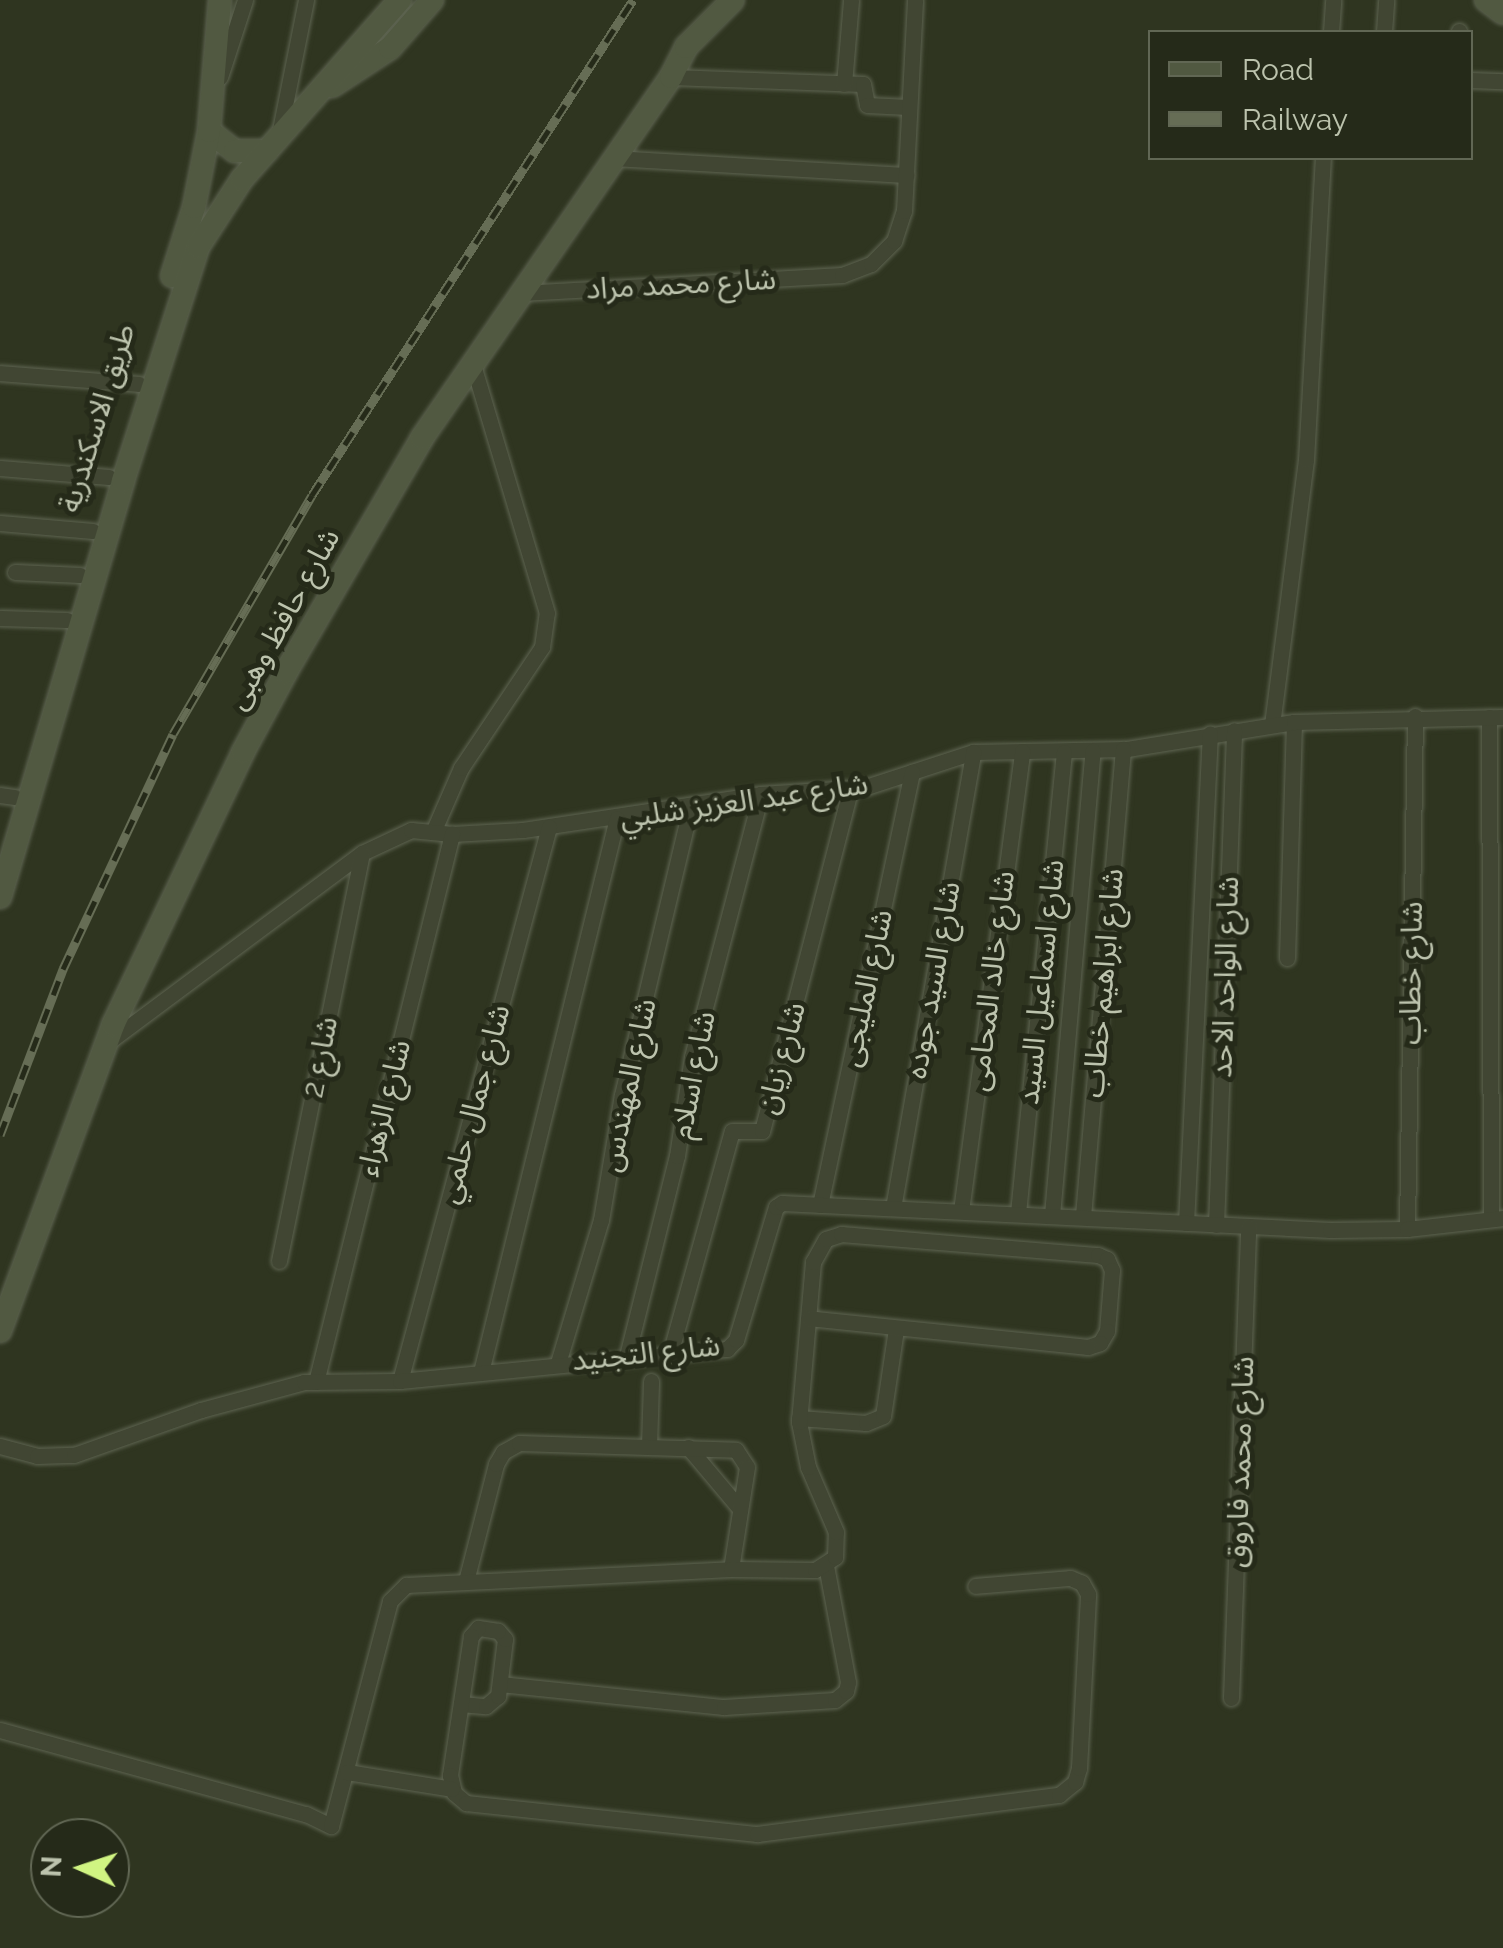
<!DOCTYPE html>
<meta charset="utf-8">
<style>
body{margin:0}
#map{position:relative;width:1503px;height:1948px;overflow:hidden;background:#2f3520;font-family:Raleway,"Noto Sans Arabic",sans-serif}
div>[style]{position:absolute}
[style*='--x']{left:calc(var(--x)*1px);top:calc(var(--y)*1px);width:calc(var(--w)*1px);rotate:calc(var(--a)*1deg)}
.roads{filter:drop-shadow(0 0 2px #5e6451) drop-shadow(0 0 2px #5e6451)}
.street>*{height:15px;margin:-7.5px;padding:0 7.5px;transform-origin:7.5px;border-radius:7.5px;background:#414633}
.secondary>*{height:22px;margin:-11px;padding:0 11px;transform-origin:11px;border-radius:11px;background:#515941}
.rail>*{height:9px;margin-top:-4.5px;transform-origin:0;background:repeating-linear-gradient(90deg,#252a19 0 15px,#666d55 0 30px);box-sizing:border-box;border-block:2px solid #666d55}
span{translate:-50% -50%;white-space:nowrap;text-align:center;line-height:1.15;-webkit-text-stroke:10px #252a19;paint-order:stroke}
.street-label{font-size:30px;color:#bcc3ad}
.legend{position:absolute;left:1148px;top:30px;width:325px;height:130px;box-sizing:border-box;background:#252a19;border:2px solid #616754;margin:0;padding:12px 18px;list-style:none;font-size:30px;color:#bcc3ad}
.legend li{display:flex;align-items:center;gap:20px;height:50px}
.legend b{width:50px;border:2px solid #616754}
.north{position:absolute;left:30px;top:1818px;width:100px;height:100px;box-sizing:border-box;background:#252a19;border:2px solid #616754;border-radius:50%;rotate:273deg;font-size:28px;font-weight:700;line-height:40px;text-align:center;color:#bcc3ad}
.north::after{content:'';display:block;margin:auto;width:35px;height:45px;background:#d0f482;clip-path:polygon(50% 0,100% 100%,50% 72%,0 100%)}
</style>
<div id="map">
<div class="roads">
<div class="street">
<div style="--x:1331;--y:32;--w:32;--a:-86"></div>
<div style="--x:1384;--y:32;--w:32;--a:-86"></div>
<div style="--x:1459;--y:32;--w:1;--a:-90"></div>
<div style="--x:220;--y:77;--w:81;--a:-72"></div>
<div style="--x:671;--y:77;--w:192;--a:2.1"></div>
<div style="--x:863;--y:84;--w:21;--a:79"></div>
<div style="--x:867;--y:105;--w:41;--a:2.8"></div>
<div style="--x:1470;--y:80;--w:33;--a:2"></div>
<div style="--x:844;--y:84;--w:84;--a:-85.2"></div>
<div style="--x:279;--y:135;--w:138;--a:-78.7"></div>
<div style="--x:612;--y:158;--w:295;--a:3.3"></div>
<div style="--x:521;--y:293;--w:322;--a:-3.2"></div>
<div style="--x:842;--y:275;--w:31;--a:-21"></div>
<div style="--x:871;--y:264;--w:33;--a:-45"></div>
<div style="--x:894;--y:241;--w:32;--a:-72"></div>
<div style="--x:904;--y:211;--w:211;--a:-87"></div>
<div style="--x:0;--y:373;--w:139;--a:4.5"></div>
<div style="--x:0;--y:468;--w:109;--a:4.7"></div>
<div style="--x:0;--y:523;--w:93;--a:4.9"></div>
<div style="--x:15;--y:572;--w:65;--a:2.6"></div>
<div style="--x:0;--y:618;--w:67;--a:1.7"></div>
<div style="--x:1489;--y:717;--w:502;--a:89.77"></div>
<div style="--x:1272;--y:725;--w:267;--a:-82.7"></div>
<div style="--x:1306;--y:460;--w:302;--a:-86.8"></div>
<div style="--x:0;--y:795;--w:15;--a:8"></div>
<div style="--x:433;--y:832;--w:70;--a:-66.4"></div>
<div style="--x:461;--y:768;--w:146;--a:-56.2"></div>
<div style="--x:542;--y:647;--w:34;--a:-82"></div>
<div style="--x:547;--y:613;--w:260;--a:-106.6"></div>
<div style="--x:1287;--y:958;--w:236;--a:-88.3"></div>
<div style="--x:107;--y:1043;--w:318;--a:-36.7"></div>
<div style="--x:362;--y:853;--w:54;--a:-25.1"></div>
<div style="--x:411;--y:830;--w:41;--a:5.6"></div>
<div style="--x:452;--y:834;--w:71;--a:-3.2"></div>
<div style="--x:523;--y:830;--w:241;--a:-8.6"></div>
<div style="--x:761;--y:794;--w:105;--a:-3.8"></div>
<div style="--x:866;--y:787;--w:113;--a:-18.1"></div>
<div style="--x:973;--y:752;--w:154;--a:-1.1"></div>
<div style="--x:1127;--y:749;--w:169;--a:-9.2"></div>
<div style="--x:1294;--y:722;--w:209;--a:-1.4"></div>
<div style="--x:820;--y:1205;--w:443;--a:-78"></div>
<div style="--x:893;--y:1208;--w:463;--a:-80"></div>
<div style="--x:961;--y:1211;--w:464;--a:-82.4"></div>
<div style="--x:1018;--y:1213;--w:463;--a:-84.3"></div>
<div style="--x:1052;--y:1215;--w:466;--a:-85"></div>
<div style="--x:1083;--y:1216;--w:469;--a:-85.1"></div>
<div style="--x:1186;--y:1223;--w:490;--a:-87.2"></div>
<div style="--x:1216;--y:1225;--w:495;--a:-87.9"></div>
<div style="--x:1407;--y:1229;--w:513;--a:-89.11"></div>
<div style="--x:279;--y:1261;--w:416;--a:-78.5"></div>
<div style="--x:670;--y:1354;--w:231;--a:-74.5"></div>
<div style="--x:732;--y:1131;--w:30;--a:0"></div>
<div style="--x:762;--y:1131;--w:354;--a:-75.5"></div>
<div style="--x:627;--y:1356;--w:206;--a:-76"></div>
<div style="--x:677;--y:1156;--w:100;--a:-81.4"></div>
<div style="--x:692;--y:1057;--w:272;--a:-75.3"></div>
<div style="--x:558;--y:1363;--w:149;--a:-73.3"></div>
<div style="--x:601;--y:1220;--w:127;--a:-80.5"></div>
<div style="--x:622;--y:1095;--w:298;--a:-76.6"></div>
<div style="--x:481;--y:1372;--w:570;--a:-76.21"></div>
<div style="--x:400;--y:1381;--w:574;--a:-74.95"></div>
<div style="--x:316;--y:1382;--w:565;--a:-76.06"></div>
<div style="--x:799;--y:1418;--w:67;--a:4.3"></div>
<div style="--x:866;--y:1423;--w:18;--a:-22"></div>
<div style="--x:883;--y:1416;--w:88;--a:-81.5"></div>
<div style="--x:0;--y:1446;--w:38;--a:15"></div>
<div style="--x:37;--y:1456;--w:37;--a:-2"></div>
<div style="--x:74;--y:1455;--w:135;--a:-19.5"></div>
<div style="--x:201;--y:1410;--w:107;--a:-15.2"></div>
<div style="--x:304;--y:1382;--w:96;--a:-0.6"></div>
<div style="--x:400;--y:1381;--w:329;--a:-5.6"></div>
<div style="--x:727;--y:1349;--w:13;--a:-45"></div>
<div style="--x:736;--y:1340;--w:139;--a:-73.3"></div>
<div style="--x:776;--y:1207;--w:7;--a:-34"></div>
<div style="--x:782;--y:1203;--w:549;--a:2.82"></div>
<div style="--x:1330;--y:1230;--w:77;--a:-0.7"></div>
<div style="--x:1407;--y:1229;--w:97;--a:-6.5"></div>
<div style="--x:649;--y:1446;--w:65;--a:-88.2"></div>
<div style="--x:688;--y:1447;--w:81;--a:50"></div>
<div style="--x:466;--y:1581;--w:121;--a:-75.6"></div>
<div style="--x:496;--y:1464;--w:14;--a:-60"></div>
<div style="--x:503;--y:1452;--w:18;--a:-29"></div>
<div style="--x:519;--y:1443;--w:217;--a:1.8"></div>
<div style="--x:736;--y:1450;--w:20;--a:57"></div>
<div style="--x:747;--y:1467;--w:103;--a:98.9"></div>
<div style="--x:500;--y:1684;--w:225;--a:5.9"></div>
<div style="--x:724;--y:1707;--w:111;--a:-3.6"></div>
<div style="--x:835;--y:1700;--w:14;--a:-39"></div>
<div style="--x:846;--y:1691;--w:9;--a:-77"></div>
<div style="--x:848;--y:1682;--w:118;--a:-100.7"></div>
<div style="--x:1231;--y:1698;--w:472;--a:-87.9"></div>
<div style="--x:461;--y:1704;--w:25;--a:5"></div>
<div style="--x:486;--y:1706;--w:16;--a:-40"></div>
<div style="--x:498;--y:1696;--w:57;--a:-83"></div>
<div style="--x:505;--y:1639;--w:11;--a:-131"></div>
<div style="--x:498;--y:1631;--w:20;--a:-171"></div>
<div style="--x:478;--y:1628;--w:11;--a:131"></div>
<div style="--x:471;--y:1636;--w:141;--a:98.6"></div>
<div style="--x:450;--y:1775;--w:18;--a:77"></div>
<div style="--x:454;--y:1793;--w:16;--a:40"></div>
<div style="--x:466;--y:1803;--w:293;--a:6.1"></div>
<div style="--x:757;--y:1834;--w:305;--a:-7.4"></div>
<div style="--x:1059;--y:1795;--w:21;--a:-39"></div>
<div style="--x:1075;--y:1782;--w:15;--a:-74"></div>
<div style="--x:1079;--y:1768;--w:174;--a:-87"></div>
<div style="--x:1088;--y:1594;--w:13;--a:-119"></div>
<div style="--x:1082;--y:1583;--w:13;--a:-157"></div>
<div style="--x:1070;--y:1578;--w:95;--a:175.2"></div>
<div style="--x:0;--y:1730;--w:317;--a:15.4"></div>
<div style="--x:306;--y:1814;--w:28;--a:26"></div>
<div style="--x:331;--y:1826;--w:233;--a:-75.3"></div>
<div style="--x:390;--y:1601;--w:23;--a:-45"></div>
<div style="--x:406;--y:1585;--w:325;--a:-2.8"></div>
<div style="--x:731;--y:1569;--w:84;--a:0.7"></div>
<div style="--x:815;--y:1570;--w:24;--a:-33"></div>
<div style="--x:835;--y:1557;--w:25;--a:-88"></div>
<div style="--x:836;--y:1532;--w:71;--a:-113.3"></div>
<div style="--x:808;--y:1467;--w:46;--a:-101.3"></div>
<div style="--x:799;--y:1422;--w:161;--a:-85"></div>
<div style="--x:813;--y:1262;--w:26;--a:-61"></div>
<div style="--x:826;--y:1239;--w:16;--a:-18"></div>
<div style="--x:841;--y:1234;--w:258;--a:4.7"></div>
<div style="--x:1098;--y:1255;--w:10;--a:24"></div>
<div style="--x:1107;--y:1259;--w:12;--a:66"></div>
<div style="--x:1112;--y:1270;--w:61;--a:94.7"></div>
<div style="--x:1107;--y:1331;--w:14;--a:120"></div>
<div style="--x:1100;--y:1343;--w:13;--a:162"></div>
<div style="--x:1088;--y:1347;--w:281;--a:-174.1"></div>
<div style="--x:347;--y:1772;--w:106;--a:9.2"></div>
</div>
<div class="secondary">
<div style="--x:1486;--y:0;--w:21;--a:37"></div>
<div style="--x:332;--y:86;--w:69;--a:-33.2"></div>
<div style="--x:390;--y:48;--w:64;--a:-48.8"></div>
<div style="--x:209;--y:131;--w:33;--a:38"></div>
<div style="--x:235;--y:151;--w:32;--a:0"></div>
<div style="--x:172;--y:276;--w:72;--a:-72.3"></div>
<div style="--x:194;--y:207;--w:77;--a:-78.8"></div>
<div style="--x:209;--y:131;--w:131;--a:-85.2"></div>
<div style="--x:0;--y:897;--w:434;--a:-73.5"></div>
<div style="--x:123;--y:481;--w:246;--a:-72.2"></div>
<div style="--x:198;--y:247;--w:81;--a:-57.1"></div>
<div style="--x:242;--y:179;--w:239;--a:-48.6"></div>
<div style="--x:0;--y:1331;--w:326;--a:-69.7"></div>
<div style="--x:113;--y:1025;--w:302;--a:-64.5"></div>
<div style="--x:243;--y:752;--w:91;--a:-61.7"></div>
<div style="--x:286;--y:672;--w:271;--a:-59.8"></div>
<div style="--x:422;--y:438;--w:439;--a:-55.4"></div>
<div style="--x:671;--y:77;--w:34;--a:-63"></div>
<div style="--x:686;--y:47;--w:66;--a:-45"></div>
</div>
</div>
<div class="rail">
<div style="--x:0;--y:1135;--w:178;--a:-69.2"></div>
<div style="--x:63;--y:969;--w:259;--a:-64.9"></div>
<div style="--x:173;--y:734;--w:276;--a:-59.8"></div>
<div style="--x:312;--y:495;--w:590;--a:-57.04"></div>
</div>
<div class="street-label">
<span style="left:681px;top:284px;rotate:-3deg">شارع محمد مراد</span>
<span style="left:97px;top:418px;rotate:-73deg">طريق الاسكندرية</span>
<span style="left:283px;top:619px;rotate:-61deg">شارع حافظ وهبى</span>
<span style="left:744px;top:801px;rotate:-8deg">شارع عبد العزيز شلبي</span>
<span style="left:1411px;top:973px;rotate:-89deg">شارع خطاب</span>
<span style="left:1225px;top:977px;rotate:-88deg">شارع الواحد الاحد</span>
<span style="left:933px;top:980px;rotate:-80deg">شارع السيد جوده</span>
<span style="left:991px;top:981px;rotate:-83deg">شارع خالد المحامى</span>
<span style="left:1041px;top:982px;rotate:-84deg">شارع اسماعيل السيد</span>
<span style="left:1103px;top:983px;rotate:-85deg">شارع ابراهيم خطاب</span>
<span style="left:866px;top:988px;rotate:-78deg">شارع المليجى</span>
<span style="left:320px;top:1057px;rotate:-79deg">شارع 2</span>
<span style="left:781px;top:1058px;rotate:-75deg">شارع زيان</span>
<span style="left:693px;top:1075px;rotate:-79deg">شارع اسلام</span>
<span style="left:628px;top:1085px;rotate:-78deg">شارع المهندس</span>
<span style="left:474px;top:1104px;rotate:-75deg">شارع جمال حلمي</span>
<span style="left:384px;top:1108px;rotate:-76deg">شارع الزهراء</span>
<span style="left:646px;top:1353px;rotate:-6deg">شارع التجنيد</span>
<span style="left:1240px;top:1462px;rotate:-88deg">شارع محمد فاروق</span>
</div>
<ul class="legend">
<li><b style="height:12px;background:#515941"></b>Road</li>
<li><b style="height:12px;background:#666d55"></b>Railway</li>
</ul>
<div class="north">N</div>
</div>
